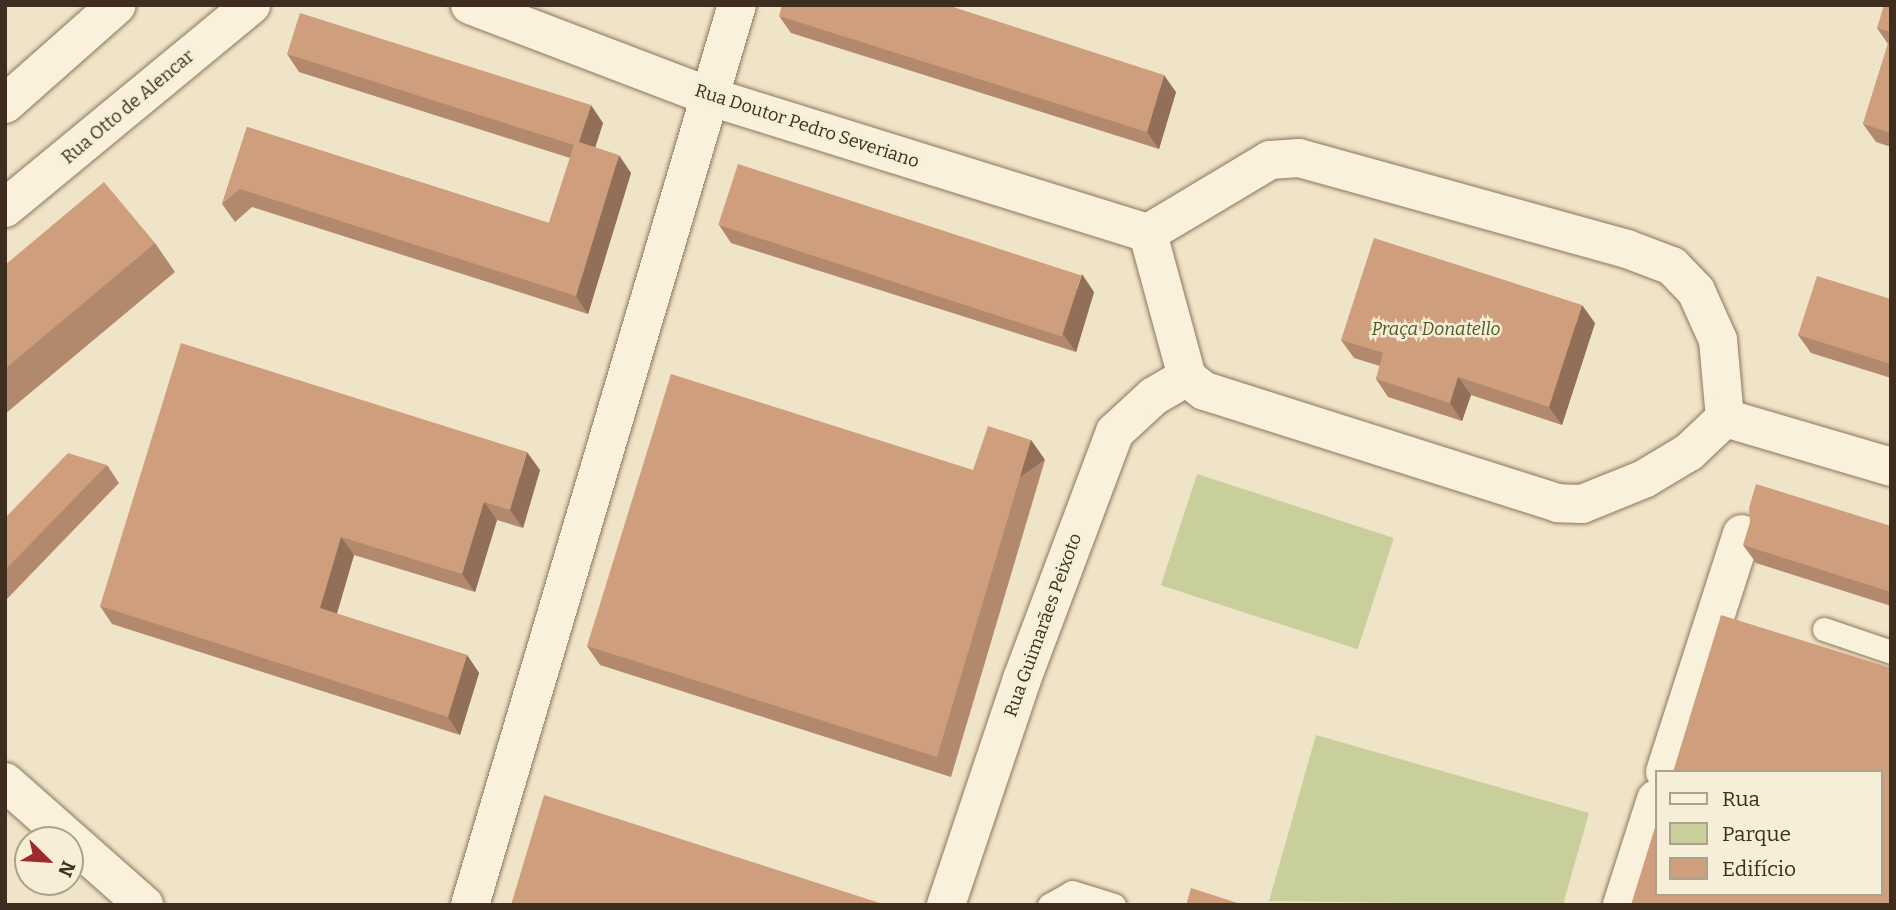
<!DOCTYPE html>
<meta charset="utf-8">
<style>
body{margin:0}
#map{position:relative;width:1896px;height:910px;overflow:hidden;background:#f0e4c8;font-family:Bitter,serif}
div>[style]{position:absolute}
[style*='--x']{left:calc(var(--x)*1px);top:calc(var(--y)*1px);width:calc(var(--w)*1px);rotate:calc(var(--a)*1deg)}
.green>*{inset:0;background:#c9cf9b;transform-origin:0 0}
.roads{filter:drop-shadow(0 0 2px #8d765c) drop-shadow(0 0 2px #8d765c)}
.lane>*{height:23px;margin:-11.5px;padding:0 11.5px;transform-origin:11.5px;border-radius:11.5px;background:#faf1dc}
.street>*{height:38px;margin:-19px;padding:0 19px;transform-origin:19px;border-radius:19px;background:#faf1dc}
.secondary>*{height:38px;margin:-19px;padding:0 19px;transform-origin:19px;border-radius:19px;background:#faf1dc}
.wall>*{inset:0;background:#b2896c}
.shaded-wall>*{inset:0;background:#916f58;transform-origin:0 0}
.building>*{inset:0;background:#cf9f7d;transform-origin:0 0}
span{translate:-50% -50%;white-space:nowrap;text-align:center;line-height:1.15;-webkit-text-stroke:5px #f7eed8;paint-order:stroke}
.street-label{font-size:18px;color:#3d2e20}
.park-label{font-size:18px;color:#4d5a26;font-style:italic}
.frame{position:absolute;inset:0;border:7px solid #3d2e20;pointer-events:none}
.legend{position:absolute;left:1655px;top:770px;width:228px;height:126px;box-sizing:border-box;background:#f7eed8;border:2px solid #ada18e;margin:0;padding:9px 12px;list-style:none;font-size:21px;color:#3d2e20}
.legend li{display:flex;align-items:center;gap:14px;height:35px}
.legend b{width:35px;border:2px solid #ada18e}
.north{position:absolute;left:14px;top:826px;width:70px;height:70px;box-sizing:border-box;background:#f7eed8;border:2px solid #ada18e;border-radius:50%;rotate:114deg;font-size:19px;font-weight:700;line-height:28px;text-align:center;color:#3d2e20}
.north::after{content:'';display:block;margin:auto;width:24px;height:32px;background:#9e2a2b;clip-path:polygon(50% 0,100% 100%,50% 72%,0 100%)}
</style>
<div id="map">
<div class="green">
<div style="left:1197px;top:474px;width:207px;height:117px;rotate:18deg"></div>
<div style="clip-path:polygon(1316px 735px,1589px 813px,1563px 905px,1269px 901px)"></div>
</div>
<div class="roads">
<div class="lane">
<div style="--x:1824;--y:629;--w:71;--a:18.9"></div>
<div style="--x:1049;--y:905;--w:26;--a:-29"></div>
<div style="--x:1072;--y:892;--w:44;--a:17.2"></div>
</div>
<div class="street">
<div style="--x:470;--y:5;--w:258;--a:20.9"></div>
<div style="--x:711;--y:97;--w:458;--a:17.3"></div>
<div style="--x:1299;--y:158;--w:340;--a:15.5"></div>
<div style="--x:1627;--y:249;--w:48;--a:20.7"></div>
<div style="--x:1672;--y:266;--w:35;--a:46"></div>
<div style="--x:1696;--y:291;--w:54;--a:65.8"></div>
<div style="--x:1718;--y:340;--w:78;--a:84.9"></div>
<div style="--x:1725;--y:418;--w:50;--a:136.6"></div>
<div style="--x:1689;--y:452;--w:52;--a:149"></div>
<div style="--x:1644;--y:479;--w:67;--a:158"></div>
<div style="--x:1582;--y:504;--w:24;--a:-178"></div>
<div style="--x:1558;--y:503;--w:371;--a:-162.4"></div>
<div style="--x:1204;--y:391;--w:22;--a:-141"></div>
<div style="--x:1187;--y:377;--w:149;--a:-105.2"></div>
<div style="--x:1148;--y:233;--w:142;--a:-30.9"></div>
<div style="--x:1270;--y:160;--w:29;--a:-4"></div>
<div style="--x:1725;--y:418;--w:173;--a:16.4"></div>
<div style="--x:1665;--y:772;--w:250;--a:-72.1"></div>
<div style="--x:5;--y:782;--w:186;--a:41.5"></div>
<div style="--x:470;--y:905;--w:939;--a:-73.48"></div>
<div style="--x:946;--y:905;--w:238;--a:-71.4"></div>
<div style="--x:1022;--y:679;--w:264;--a:-69.4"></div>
<div style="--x:1115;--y:432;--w:53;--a:-42.7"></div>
<div style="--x:1154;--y:396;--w:38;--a:-30"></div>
<div style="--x:1622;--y:905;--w:111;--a:-72.2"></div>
</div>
<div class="secondary">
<div style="--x:5;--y:104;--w:149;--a:-41.5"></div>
<div style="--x:5;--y:208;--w:319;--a:-39.5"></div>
</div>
</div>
<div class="wall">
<div style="clip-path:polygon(1891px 5px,1891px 147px,1876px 142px,1863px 124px,1888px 44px,1877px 28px)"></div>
<div style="clip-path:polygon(779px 16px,1176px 92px,1159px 149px,791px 33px)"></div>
<div style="clip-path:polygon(287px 54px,603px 123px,595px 148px,631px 173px,588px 314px,252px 207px,235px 222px,222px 204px,247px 127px,549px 223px,570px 158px,299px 72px)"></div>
<div style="clip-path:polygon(719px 225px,1094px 292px,1076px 352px,731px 243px)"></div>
<div style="clip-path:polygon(155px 243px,175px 272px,5px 414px,5px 265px)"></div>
<div style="clip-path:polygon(1891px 299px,1891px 378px,1811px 353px,1798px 335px)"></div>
<div style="clip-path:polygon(1595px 323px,1562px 425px,1471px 395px,1462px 421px,1388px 397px,1376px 379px,1380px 366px,1354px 358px,1341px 340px)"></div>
<div style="clip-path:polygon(1031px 440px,1045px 460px,951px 777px,600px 665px,587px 646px,973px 470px)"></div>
<div style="clip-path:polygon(107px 465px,119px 483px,5px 601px,5px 518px)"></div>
<div style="clip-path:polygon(540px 470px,523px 528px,497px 520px,475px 592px,354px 555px,337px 614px,467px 655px,479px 673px,460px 735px,112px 624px,100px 606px)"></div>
<div style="clip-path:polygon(1891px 526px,1891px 606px,1756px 563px,1743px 545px)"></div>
</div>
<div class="shaded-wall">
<div style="clip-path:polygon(1164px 75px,1176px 92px,1159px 149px,1147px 132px)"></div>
<div style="clip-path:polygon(591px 105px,603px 123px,591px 160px,579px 142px)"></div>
<div style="clip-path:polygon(619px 155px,631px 173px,588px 314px,576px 296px)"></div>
<div style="clip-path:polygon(1082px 274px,1094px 292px,1076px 352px,1063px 334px)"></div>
<div style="clip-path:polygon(1582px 305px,1595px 323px,1562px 425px,1549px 407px)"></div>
<div style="clip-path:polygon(1458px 377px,1471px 395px,1462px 421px,1450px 403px)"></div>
<div style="left:1031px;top:440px;width:24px;height:331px;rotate:55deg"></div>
<div style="clip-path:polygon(527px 452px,540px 470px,523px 528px,510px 510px)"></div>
<div style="clip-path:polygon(484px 502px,497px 520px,475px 592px,462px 574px)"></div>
<div style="clip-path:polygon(341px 537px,354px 555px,333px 626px,320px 608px)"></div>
<div style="clip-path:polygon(467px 655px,479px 673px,460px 735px,448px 717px)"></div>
</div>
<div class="building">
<div style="clip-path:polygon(782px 5px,947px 5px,1164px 75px,1147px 132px,779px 16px)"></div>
<div style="clip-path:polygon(1884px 5px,1891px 5px,1891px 32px,1877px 28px)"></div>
<div style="clip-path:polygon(300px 13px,591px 105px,579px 142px,619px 155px,576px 296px,240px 189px,222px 204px,247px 127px,549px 223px,574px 145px,287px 54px)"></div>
<div style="clip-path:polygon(1891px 34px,1891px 133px,1863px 124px)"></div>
<div style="left:738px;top:164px;width:361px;height:64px;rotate:18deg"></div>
<div style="clip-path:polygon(104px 182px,155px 243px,5px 369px,5px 265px)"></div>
<div style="clip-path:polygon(1374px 238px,1582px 305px,1549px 407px,1458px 377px,1450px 403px,1376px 379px,1383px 353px,1341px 340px)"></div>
<div style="clip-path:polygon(1817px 276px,1891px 299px,1891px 364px,1798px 335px)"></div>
<div style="clip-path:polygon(181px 343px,527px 452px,510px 510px,484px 502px,462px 574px,341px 537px,320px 608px,467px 655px,448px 717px,100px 606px)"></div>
<div style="clip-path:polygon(671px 374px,973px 470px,988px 426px,1031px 440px,937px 757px,587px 646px)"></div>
<div style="clip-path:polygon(68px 453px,107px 465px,5px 570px,5px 518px)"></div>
<div style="clip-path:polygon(1756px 484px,1891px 526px,1891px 592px,1743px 545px,1750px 522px,1749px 508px)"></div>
<div style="clip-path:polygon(1721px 615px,1891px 668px,1891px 905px,1631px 905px,1656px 824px,1656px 894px,1880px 894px,1880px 772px,1673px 772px)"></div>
<div style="clip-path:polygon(544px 795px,886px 905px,511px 905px)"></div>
<div style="clip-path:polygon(1191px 888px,1244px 905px,1186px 905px)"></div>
</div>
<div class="street-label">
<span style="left:128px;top:107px;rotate:-40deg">Rua Otto de Alencar</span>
<span style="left:807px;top:126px;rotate:18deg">Rua Doutor Pedro Severiano</span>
<span style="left:1043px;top:625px;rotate:-70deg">Rua Guimarães Peixoto</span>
</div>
<div class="park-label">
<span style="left:1436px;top:329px">Praça Donatello</span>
</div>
<div class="frame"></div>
<ul class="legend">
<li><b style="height:9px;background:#faf1dc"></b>Rua</li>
<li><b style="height:19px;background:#c9cf9b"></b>Parque</li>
<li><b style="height:19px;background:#cf9f7d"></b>Edifício</li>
</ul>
<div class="north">N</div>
</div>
